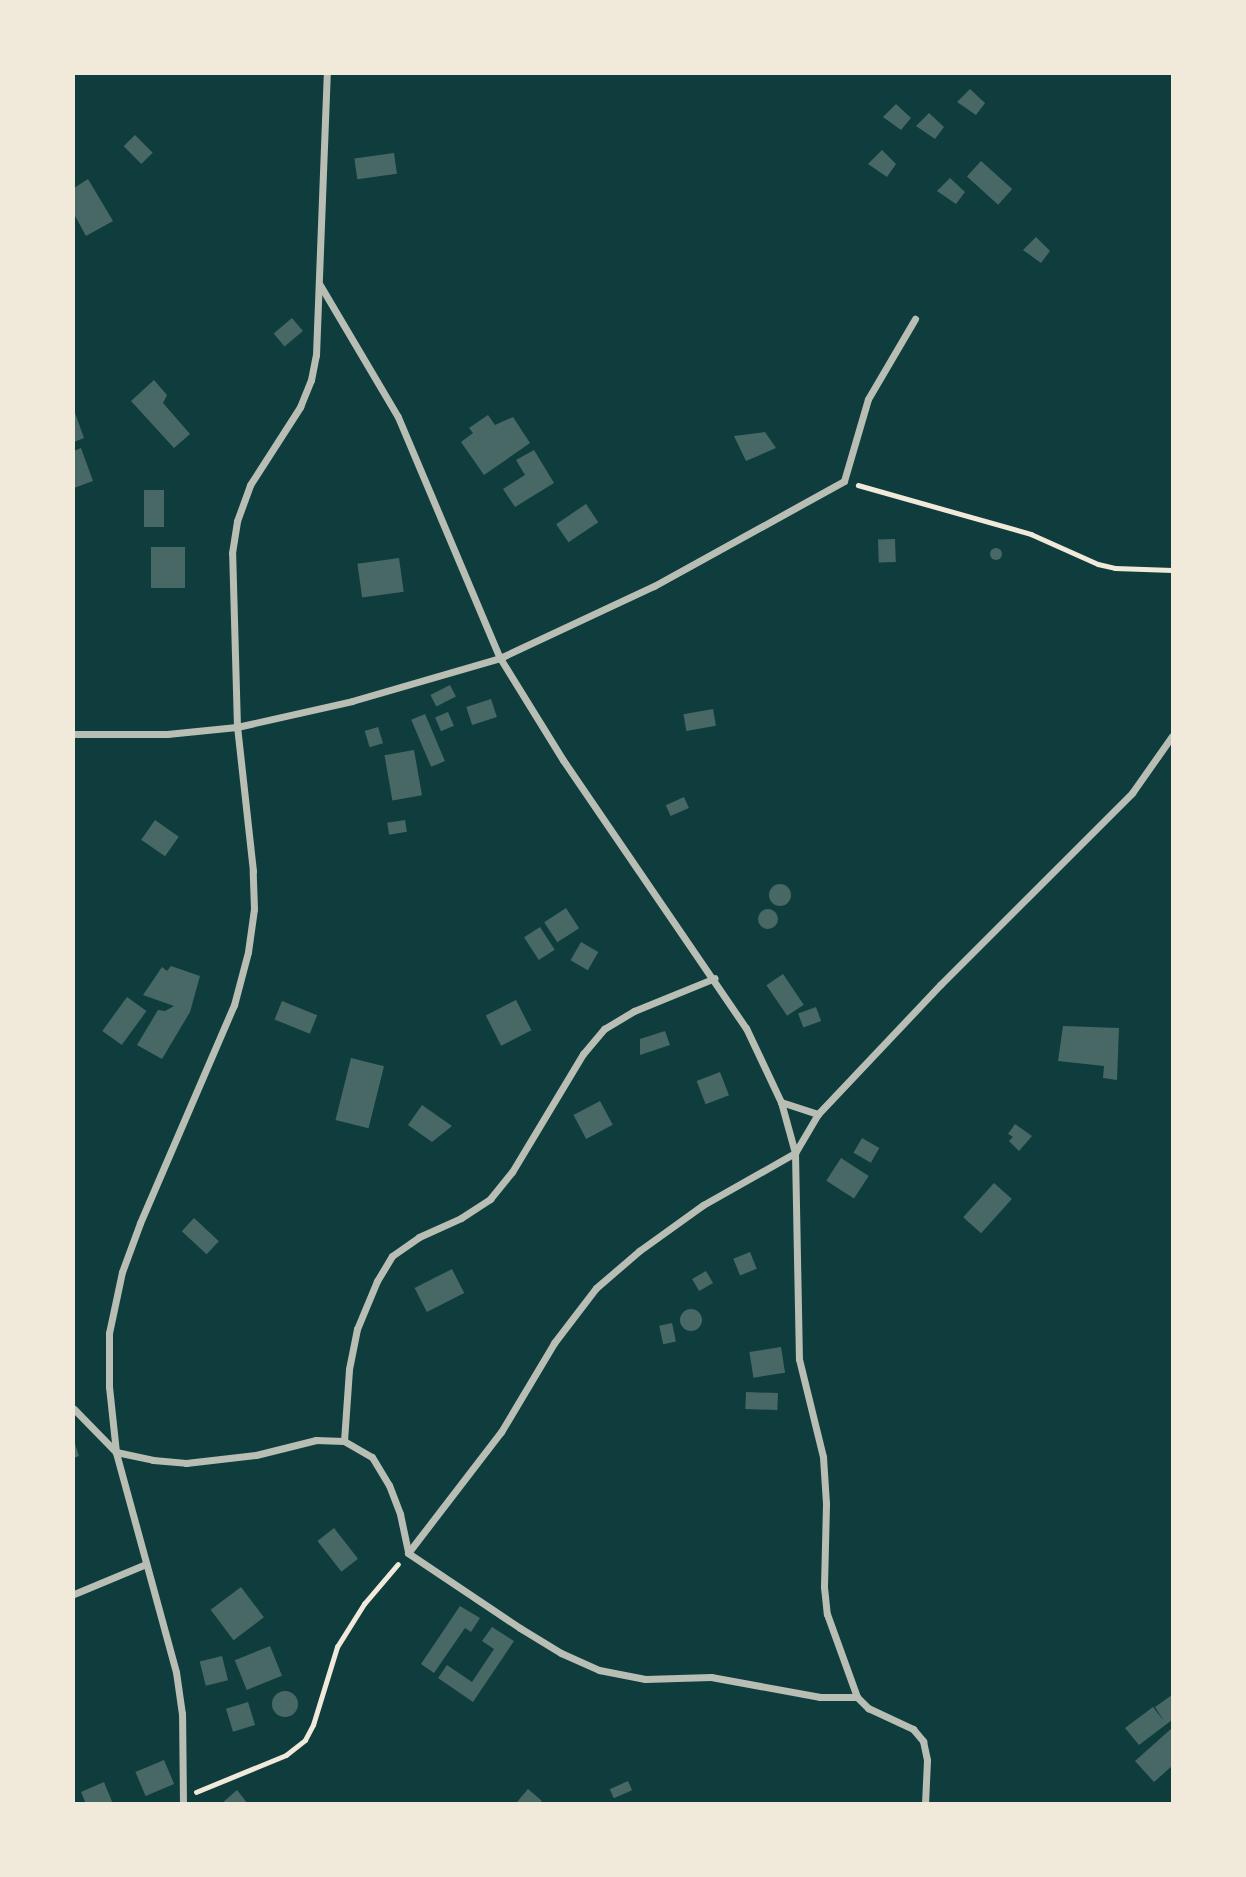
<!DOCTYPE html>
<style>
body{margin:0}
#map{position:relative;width:1246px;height:1877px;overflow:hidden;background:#0f3d3e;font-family:Karla,sans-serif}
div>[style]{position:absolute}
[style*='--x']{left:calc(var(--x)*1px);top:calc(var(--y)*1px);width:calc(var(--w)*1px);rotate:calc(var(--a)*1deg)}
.building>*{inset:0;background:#486865;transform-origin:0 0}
.round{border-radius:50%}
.path>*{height:4.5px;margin:-2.25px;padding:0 2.25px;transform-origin:2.25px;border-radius:2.25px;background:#f1e9da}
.minor>*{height:7px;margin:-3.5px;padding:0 3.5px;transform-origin:3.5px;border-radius:3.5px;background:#b8beb3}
span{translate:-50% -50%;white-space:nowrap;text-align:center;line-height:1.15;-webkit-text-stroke:5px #f1e9da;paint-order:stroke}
.frame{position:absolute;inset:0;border:75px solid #f1e9da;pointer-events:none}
</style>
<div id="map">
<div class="building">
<div style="clip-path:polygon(970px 89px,985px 103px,976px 115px,957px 102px)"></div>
<div style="clip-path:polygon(896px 104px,911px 118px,901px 130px,883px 117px)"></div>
<div style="clip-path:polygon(929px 113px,944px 127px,935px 139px,916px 126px)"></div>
<div style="left:135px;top:135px;width:25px;height:16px;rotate:45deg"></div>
<div style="clip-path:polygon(882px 150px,896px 164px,887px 177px,868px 164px)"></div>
<div style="left:394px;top:153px;width:21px;height:40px;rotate:82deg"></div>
<div style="left:981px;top:161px;width:42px;height:21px;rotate:42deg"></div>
<div style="clip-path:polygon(950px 178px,965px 192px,956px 204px,937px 191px)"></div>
<div style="clip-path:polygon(88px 179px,113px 221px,86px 236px,74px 214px,74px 188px)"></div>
<div style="clip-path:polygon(1036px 237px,1050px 251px,1041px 263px,1023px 250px)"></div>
<div style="left:292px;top:318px;width:17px;height:24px;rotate:50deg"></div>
<div style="clip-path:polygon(154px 380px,167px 395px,163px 403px,190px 434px,174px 448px,131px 401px)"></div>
<div style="clip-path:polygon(74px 410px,84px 438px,74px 442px)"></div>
<div style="clip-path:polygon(488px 415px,495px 425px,513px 417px,530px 443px,484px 475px,461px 442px,473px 433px,469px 428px)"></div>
<div style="clip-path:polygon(765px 432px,776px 448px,746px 461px,734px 436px)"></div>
<div style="clip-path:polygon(81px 448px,93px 481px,74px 488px,74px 451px)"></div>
<div style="clip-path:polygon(534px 450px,554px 483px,515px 507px,503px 489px,525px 475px,516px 460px)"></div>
<div style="left:164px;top:490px;width:37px;height:20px;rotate:90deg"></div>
<div style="left:586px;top:504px;width:22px;height:36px;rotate:56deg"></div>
<div style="left:895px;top:539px;width:23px;height:17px;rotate:88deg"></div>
<div style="left:151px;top:547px;width:34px;height:41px"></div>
<div class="round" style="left:990px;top:548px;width:12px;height:12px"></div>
<div style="left:399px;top:558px;width:34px;height:42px;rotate:82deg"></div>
<div style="left:450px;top:685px;width:13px;height:22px;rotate:63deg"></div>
<div style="left:491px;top:699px;width:19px;height:26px;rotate:72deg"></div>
<div style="left:713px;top:709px;width:17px;height:30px;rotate:80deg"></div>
<div style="left:448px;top:712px;width:15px;height:14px;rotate:67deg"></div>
<div style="left:425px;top:714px;width:51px;height:15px;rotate:67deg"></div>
<div style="left:378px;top:727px;width:17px;height:14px;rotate:73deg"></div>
<div style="left:414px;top:750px;width:46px;height:30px;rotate:80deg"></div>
<div style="left:684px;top:797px;width:12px;height:20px;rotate:66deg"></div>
<div style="left:155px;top:820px;width:29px;height:24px;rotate:35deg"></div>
<div style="left:405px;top:820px;width:12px;height:18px;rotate:81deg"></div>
<div class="round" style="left:769px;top:884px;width:22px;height:22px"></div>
<div style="left:566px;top:908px;width:24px;height:26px;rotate:57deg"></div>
<div class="round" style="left:758px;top:909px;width:20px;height:20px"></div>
<div style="left:540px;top:927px;width:27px;height:19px;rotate:57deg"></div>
<div style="left:581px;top:942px;width:20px;height:21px;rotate:30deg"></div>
<div style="clip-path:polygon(171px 966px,200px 976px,190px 1012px,162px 1059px,137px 1045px,158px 1010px,165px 1011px,174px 1006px,143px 995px,162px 967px,167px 971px)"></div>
<div style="left:783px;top:974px;width:37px;height:20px;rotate:56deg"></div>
<div style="left:127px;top:997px;width:24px;height:42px;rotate:36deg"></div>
<div style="left:516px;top:1000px;width:34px;height:34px;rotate:63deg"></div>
<div style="left:282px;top:1001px;width:38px;height:20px;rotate:22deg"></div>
<div style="left:816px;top:1007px;width:15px;height:19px;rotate:70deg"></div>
<div style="clip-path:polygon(1063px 1026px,1119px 1028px,1117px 1080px,1103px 1078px,1104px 1066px,1058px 1061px)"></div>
<div style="clip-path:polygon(665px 1031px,670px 1045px,640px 1055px,640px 1039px)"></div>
<div style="left:351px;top:1058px;width:34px;height:64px;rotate:14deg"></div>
<div style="left:720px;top:1072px;width:25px;height:25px;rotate:69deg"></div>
<div style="left:600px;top:1101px;width:27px;height:30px;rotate:62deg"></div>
<div style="clip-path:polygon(422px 1105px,452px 1126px,432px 1142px,408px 1125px)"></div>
<div style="clip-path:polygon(1015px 1124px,1032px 1136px,1019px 1151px,1009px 1141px,1013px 1137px,1008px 1134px)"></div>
<div style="left:862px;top:1138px;width:20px;height:17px;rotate:30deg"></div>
<div style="left:841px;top:1158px;width:33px;height:27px;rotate:33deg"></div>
<div style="left:994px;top:1183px;width:24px;height:46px;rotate:42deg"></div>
<div style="left:194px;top:1218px;width:34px;height:18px;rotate:43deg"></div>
<div style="left:750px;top:1252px;width:18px;height:18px;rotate:68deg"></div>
<div style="left:452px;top:1269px;width:27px;height:42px;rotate:63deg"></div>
<div style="left:706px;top:1271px;width:14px;height:16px;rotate:60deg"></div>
<div class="round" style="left:680px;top:1309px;width:22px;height:22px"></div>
<div style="left:672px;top:1323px;width:19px;height:13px;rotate:78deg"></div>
<div style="left:781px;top:1347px;width:26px;height:32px;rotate:81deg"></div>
<div style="left:746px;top:1392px;width:32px;height:17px;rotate:2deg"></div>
<div style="clip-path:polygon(74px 1441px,79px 1456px,74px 1458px)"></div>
<div style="left:334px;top:1528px;width:39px;height:21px;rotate:52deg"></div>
<div style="left:241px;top:1587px;width:38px;height:38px;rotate:53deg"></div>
<div style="clip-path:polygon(460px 1606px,480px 1618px,471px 1632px,465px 1628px,434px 1673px,421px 1664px)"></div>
<div style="clip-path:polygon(492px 1627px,514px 1641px,473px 1702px,438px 1678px,447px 1665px,472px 1682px,494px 1649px,482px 1641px)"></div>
<div style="left:270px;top:1646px;width:32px;height:38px;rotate:68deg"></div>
<div style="left:222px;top:1656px;width:25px;height:23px;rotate:76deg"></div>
<div class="round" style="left:272px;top:1691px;width:26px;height:26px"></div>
<div style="clip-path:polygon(1172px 1695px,1172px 1720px,1139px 1745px,1125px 1728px,1153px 1707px,1164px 1721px,1155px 1707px)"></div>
<div style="left:248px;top:1702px;width:24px;height:23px;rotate:73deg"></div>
<div style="clip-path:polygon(1172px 1728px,1172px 1766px,1154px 1782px,1135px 1761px)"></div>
<div style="left:164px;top:1760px;width:26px;height:31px;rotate:67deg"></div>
<div style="left:628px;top:1781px;width:10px;height:20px;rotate:66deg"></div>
<div style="clip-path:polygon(104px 1782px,113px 1804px,86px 1804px,81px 1792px)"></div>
<div style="clip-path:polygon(528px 1789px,542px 1801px,539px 1804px,517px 1802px)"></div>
<div style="clip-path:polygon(237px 1790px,248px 1804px,221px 1804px)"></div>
</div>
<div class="path">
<div style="--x:858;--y:485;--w:180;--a:15.8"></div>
<div style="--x:1031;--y:534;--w:73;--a:24.1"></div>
<div style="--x:1098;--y:564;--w:17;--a:13"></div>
<div style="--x:1115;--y:568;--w:57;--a:2"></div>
<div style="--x:196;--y:1792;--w:97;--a:-22.3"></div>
<div style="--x:286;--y:1755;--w:24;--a:-38"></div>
<div style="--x:305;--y:1740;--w:17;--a:-62"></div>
<div style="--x:313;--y:1725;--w:82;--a:-72.9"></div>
<div style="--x:337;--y:1647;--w:51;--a:-57.9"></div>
<div style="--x:364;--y:1604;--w:52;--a:-49.6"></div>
</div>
<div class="minor">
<div style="--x:320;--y:285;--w:153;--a:59.4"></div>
<div style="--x:398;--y:417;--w:262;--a:67.1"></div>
<div style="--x:500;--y:658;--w:120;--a:58.3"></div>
<div style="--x:563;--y:760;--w:325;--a:55.7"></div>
<div style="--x:746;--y:1028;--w:82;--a:64.7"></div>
<div style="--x:781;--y:1102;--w:53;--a:74.6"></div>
<div style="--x:795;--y:1153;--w:206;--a:88.9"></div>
<div style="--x:799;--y:1359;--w:101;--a:76.2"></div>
<div style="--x:823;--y:1457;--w:47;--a:86.3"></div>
<div style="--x:826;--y:1504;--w:83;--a:91.4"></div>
<div style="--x:824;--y:1587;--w:27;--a:84"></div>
<div style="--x:827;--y:1614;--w:88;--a:70.1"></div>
<div style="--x:857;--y:1697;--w:16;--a:45"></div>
<div style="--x:868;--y:1708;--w:50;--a:25"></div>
<div style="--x:913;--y:1729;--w:16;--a:50"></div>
<div style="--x:923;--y:1741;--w:19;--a:78"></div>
<div style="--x:927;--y:1760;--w:44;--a:92.6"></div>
<div style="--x:74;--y:734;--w:93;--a:0"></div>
<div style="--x:167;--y:734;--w:70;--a:-5.7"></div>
<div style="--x:237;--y:727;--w:118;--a:-12.7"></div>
<div style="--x:352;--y:701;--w:154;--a:-16.2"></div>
<div style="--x:500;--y:658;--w:170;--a:-25.1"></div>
<div style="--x:654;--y:586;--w:217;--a:-28.9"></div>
<div style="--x:844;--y:481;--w:85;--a:-73.7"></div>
<div style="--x:868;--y:399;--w:93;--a:-59.6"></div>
<div style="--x:781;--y:1102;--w:39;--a:18"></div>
<div style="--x:74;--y:1409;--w:60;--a:45.7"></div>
<div style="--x:116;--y:1452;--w:38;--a:12"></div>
<div style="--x:153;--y:1460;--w:33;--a:5"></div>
<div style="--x:186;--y:1463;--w:70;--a:-6.5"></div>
<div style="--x:256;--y:1455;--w:62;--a:-14"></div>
<div style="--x:316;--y:1440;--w:28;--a:2"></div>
<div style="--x:344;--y:1441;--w:32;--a:30"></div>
<div style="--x:372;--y:1457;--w:33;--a:59"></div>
<div style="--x:389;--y:1485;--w:31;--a:69"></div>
<div style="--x:400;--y:1514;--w:40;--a:78"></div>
<div style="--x:408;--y:1553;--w:135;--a:33.8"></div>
<div style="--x:520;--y:1628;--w:48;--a:31.4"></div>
<div style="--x:561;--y:1653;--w:42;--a:24.1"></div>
<div style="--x:599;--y:1670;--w:47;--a:11.1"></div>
<div style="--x:645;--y:1679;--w:66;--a:-1.7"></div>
<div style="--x:711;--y:1677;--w:111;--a:10.4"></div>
<div style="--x:820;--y:1697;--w:37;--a:0"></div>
<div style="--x:344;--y:1441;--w:72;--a:-86"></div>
<div style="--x:349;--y:1369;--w:41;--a:-78.7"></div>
<div style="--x:357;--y:1329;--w:52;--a:-67.4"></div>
<div style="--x:377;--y:1281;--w:29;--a:-59"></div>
<div style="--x:392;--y:1256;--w:33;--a:-35"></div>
<div style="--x:419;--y:1237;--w:46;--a:-24.3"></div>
<div style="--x:461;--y:1218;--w:35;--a:-33"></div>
<div style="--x:490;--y:1199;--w:35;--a:-51"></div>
<div style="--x:512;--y:1172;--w:138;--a:-59"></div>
<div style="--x:583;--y:1054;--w:33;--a:-50"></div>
<div style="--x:604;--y:1029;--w:35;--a:-31"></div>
<div style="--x:634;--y:1011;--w:87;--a:-22.2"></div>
<div style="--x:408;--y:1553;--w:153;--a:-52.5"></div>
<div style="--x:501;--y:1432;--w:104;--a:-59.2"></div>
<div style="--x:554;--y:1343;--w:69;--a:-52.6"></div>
<div style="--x:596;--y:1288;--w:57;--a:-40.7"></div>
<div style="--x:639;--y:1251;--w:79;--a:-35.7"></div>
<div style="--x:703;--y:1205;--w:106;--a:-29.5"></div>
<div style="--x:795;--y:1153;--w:45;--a:-59.5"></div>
<div style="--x:818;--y:1114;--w:178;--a:-46.6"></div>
<div style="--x:940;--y:985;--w:272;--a:-45"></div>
<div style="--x:1132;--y:793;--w:70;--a:-54.9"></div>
<div style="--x:74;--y:1594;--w:78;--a:-22.6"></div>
<div style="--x:183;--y:1804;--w:90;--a:-90.6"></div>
<div style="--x:182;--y:1714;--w:42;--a:-98.1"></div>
<div style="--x:176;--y:1672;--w:228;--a:-105.3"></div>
<div style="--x:116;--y:1452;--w:65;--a:-96.1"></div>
<div style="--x:109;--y:1387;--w:54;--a:-90"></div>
<div style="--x:109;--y:1333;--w:62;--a:-78"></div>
<div style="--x:122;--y:1272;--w:52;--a:-69.8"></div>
<div style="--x:140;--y:1223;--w:237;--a:-66.7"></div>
<div style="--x:234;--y:1005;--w:55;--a:-75.2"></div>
<div style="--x:248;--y:952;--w:43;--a:-82.1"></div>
<div style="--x:254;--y:909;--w:38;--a:-92"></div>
<div style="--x:253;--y:871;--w:145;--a:-96.3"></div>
<div style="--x:237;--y:727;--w:174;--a:-91.6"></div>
<div style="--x:232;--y:553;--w:32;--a:-81"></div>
<div style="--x:237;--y:521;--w:38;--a:-70"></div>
<div style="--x:250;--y:485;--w:93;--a:-57.3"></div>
<div style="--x:300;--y:407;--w:29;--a:-68"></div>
<div style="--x:311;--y:380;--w:25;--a:-79"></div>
<div style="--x:316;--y:355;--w:281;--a:-87.8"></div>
</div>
<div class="frame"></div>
</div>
